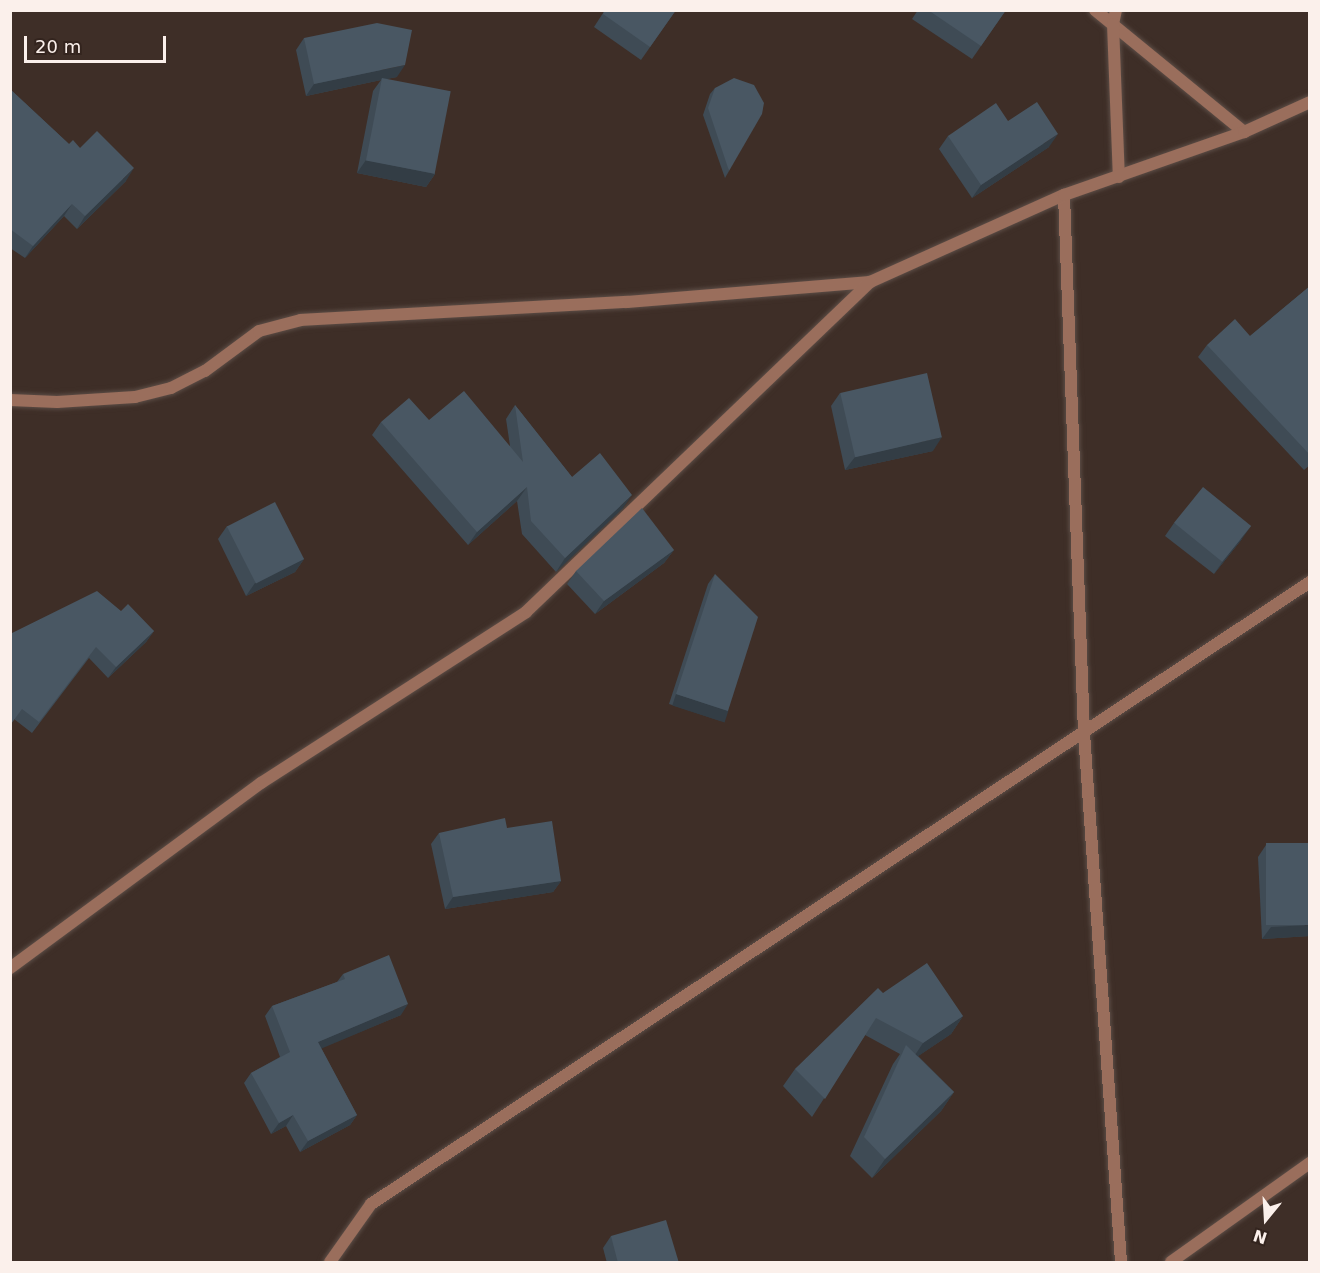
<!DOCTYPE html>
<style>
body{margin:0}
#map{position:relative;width:1320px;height:1273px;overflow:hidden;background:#3e2e27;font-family:"DejaVu Sans",sans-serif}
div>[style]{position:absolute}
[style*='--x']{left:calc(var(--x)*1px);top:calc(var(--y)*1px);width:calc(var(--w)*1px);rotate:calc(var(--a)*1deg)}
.roads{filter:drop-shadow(0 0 2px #5c4d46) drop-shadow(0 0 2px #5c4d46)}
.street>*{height:12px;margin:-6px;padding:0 6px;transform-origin:6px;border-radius:6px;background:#9a6e5c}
.wall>*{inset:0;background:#3f4b55}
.shaded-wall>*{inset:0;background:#333d45;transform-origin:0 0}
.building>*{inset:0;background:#495763;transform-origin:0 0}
span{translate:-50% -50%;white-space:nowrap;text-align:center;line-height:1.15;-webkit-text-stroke:5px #33241e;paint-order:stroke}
.frame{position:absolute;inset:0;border:12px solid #fbf0eb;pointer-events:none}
.north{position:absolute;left:1236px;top:1189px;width:60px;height:60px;-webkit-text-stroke:4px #33241e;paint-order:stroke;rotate:198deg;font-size:16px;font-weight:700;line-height:24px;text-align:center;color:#fbf0eb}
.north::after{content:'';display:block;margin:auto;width:21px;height:27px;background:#fbf0eb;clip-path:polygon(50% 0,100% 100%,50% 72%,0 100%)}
.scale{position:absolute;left:24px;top:36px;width:142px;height:27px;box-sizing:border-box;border:3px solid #fbf0eb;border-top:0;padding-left:8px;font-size:18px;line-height:21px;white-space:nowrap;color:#fbf0eb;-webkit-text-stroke:4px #33241e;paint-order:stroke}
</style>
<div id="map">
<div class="roads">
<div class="street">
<div style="--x:1095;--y:10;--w:193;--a:39.3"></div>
<div style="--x:1116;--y:10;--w:14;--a:102"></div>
<div style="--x:1113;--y:24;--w:153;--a:87.8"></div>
<div style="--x:1064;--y:195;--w:538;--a:87.87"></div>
<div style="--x:1084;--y:733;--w:530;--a:86"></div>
<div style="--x:10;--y:400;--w:47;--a:2.4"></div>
<div style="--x:57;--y:402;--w:78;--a:-3.7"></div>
<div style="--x:135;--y:397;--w:37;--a:-14"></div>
<div style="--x:171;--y:388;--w:38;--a:-27"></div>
<div style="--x:205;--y:371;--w:67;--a:-36.5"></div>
<div style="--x:259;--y:331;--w:43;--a:-14.7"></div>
<div style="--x:301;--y:320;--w:326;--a:-3.2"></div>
<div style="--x:627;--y:302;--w:244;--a:-4.7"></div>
<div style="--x:870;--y:282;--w:213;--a:-24.2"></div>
<div style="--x:1064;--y:195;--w:191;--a:-19.3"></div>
<div style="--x:1244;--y:132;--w:72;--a:-24.4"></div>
<div style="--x:10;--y:968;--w:312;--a:-36.4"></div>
<div style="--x:261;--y:783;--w:315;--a:-32.8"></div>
<div style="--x:526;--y:612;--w:477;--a:-43.8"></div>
<div style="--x:330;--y:1262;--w:71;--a:-54.7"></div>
<div style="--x:371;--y:1204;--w:1126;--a:-33.52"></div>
<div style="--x:1171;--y:1262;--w:171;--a:-35.5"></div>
</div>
</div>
<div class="wall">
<div style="clip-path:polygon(605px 10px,676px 10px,641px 60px,594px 27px)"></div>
<div style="clip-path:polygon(918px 10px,1006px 10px,972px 59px,912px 19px)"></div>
<div style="clip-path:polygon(304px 38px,397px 77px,386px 79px,435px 174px,426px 187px,357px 173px,373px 91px,381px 80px,306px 96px,296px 50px)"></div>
<div style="clip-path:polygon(715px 88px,729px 171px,725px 178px,703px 115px,710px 94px)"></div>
<div style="clip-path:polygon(10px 89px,69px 144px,80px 148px,126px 181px,77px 229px,64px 216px,25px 258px,10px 248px)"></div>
<div style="clip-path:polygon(1008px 121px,1049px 147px,972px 198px,939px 149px,948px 136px)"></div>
<div style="clip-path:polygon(1310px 286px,1310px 465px,1304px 470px,1198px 357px,1207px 345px,1250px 336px)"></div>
<div style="clip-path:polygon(840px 393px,933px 451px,845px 470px,831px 406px)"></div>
<div style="clip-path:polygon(515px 405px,572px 477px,623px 508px,556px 572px,522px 534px,517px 501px,468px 545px,372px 435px,381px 422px,429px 420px,510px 446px,506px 419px)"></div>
<div style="clip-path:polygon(1174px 523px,1242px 539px,1214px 574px,1165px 536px)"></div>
<div style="clip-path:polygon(227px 526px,304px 559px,295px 572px,246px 596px,218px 539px)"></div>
<div style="clip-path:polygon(674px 550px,664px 563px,595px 614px,567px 584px,576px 571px)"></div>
<div style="clip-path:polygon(715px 574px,728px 711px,721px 721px,669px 704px,708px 584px)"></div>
<div style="clip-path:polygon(121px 611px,154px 631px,146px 642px,108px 678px,89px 658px,32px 733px,14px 719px,10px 634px)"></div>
<div style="clip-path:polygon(507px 828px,561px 881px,553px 892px,445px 909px,431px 844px,439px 833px)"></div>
<div style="clip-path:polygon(1266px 845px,1310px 936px,1262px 939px,1258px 857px)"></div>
<div style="clip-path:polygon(343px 974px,401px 1015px,321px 1048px,357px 1115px,350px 1125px,300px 1152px,286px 1126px,271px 1134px,244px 1083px,251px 1073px,280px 1057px,265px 1016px,272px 1006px,337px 982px)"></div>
<div style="clip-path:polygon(883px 993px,963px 1016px,951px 1034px,918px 1056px,954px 1092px,941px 1111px,872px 1178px,850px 1156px,893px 1064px,900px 1054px,865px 1035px,812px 1117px,783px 1086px,795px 1069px)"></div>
<div style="clip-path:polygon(611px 1236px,679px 1263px,607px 1263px,603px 1248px)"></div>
</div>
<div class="shaded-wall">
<div style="clip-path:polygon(405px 65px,397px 77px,382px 80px,382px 78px,381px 80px,306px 96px,314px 84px)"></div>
<div style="clip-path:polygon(1058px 134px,1049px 147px,972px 198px,981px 185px)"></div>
<div style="clip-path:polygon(366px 160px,435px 174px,426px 187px,357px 173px)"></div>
<div style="clip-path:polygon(134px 168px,126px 181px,77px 229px,85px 216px)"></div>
<div style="clip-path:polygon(72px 204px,64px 216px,25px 258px,33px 246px)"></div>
<div style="clip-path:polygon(942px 437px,933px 451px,845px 470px,855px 457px)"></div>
<div style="clip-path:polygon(527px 487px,517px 501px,468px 545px,477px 532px)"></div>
<div style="clip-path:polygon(632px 495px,623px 508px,556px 572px,565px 558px)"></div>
<div style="clip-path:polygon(1251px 526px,1242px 539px,1214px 574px,1223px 561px)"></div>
<div style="clip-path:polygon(674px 550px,664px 563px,595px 614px,604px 601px)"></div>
<div style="clip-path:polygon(304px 559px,295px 572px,246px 596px,255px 583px)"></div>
<div style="clip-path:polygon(154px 631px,146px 642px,108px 678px,116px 667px)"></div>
<div style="left:676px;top:694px;width:55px;height:12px;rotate:18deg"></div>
<div style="clip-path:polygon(561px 881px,553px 892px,445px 909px,453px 897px)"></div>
<div style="clip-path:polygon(1310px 925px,1310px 936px,1262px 939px,1271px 927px)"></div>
<div style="clip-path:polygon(408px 1004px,401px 1015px,311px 1053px,318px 1042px)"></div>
<div style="clip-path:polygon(963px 1016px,951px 1034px,911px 1061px,923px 1043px)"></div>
<div style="clip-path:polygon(954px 1092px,941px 1111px,872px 1178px,885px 1159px)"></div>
<div style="clip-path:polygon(293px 1115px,286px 1126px,271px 1134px,279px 1123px)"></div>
<div style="clip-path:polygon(357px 1115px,350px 1125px,300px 1152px,308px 1141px)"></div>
</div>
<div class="building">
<div style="clip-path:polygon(605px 10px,676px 10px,650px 47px,603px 14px)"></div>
<div style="clip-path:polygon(928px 10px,1006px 10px,981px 46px)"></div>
<div style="clip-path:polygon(377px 23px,412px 30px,405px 65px,314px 84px,304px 38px)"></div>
<div style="left:382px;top:78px;width:70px;height:84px;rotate:11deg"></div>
<div style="clip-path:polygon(734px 78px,754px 85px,764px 103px,762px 114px,729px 171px,708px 108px,715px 88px)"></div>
<div style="clip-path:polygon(10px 89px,69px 144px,73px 140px,80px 148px,97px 131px,134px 168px,85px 216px,72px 204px,33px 246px,10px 229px)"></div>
<div style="clip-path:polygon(1037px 102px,1058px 134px,981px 185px,948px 136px,996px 103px,1008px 121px)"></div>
<div style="clip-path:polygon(1310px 286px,1310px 455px,1207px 345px,1235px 319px,1250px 336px)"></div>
<div style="left:927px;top:373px;width:66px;height:89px;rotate:77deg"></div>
<div style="clip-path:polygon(464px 391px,523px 462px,515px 405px,572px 477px,600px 453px,632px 495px,565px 558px,531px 521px,527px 487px,477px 532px,381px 422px,409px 398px,429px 420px)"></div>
<div style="left:1203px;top:487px;width:62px;height:46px;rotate:39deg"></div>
<div style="left:275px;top:502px;width:64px;height:54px;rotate:63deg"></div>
<div style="clip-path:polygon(642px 508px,674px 550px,604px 601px,576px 571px)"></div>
<div style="clip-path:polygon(715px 574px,758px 617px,728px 711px,676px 694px)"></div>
<div style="clip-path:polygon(97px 591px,121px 611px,128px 604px,154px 631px,116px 667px,96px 647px,39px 722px,22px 709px,11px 724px,10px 634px)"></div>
<div style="clip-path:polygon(505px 818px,507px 828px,552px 821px,561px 881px,453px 897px,439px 833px)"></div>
<div style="left:1310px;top:843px;width:82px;height:44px;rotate:90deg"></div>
<div style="clip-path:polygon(389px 955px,408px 1004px,318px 1042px,357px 1115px,308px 1141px,293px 1115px,279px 1123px,251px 1073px,290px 1052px,272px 1006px,345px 979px,343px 974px)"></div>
<div style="clip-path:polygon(927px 963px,963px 1016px,923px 1043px,876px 1018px,825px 1099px,795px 1069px,878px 988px,883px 993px)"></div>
<div style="clip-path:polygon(906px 1045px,954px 1092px,885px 1159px,864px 1137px)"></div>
<div style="clip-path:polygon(666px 1220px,679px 1263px,618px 1263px,611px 1236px)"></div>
</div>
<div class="frame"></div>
<div class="north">N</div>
<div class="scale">20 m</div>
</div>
